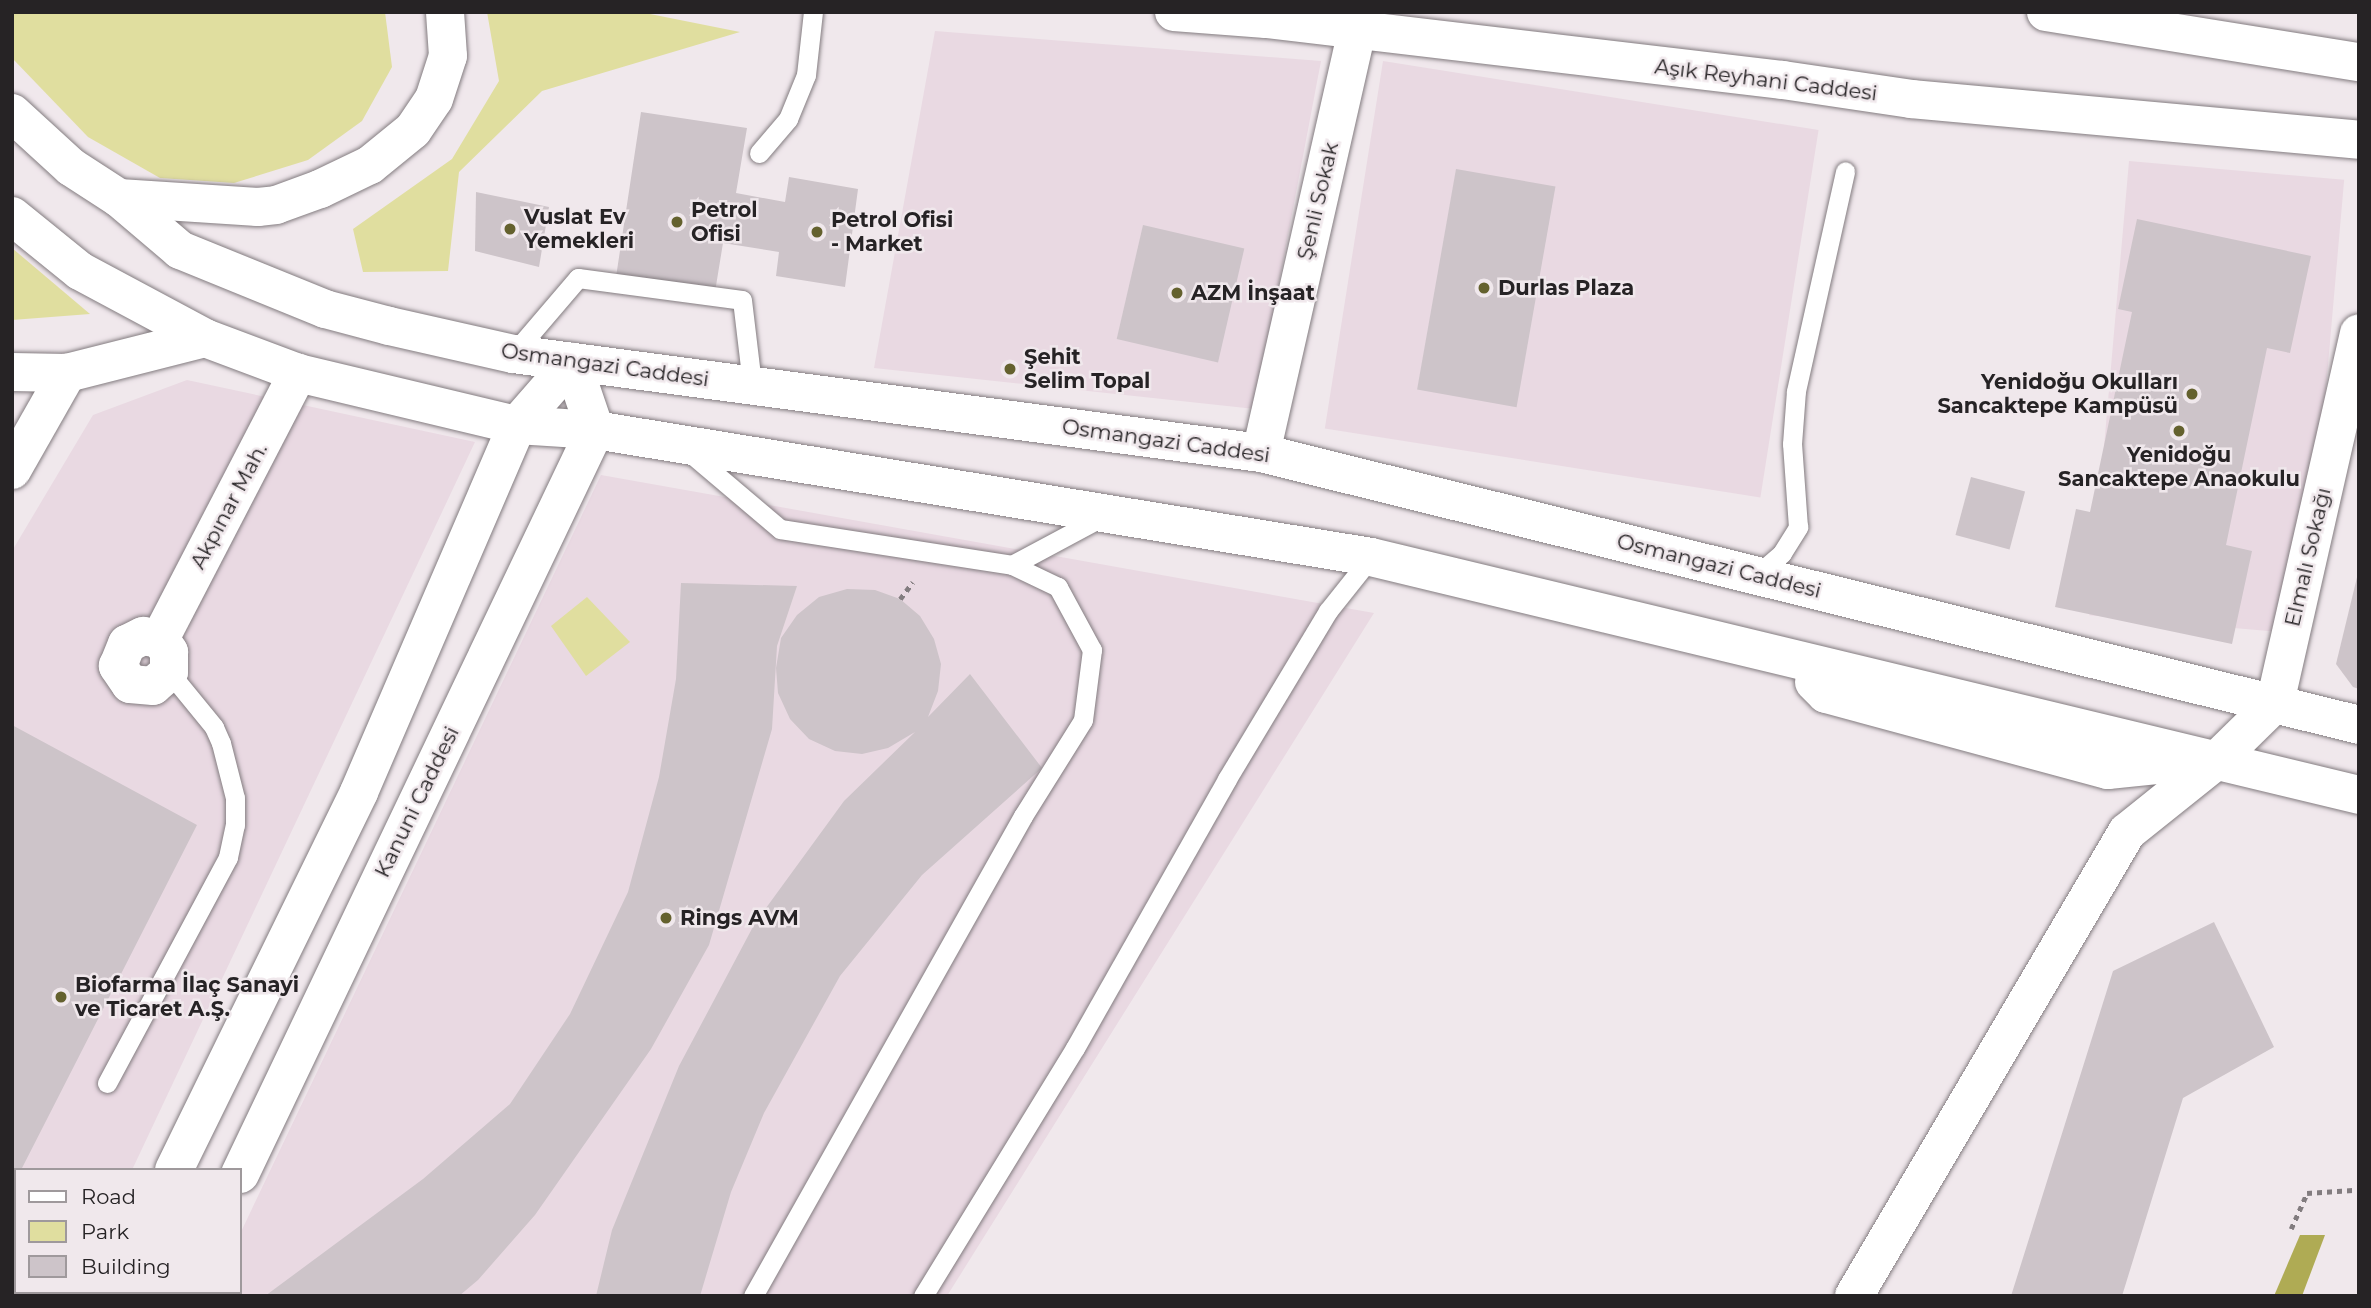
<!DOCTYPE html>
<meta charset="utf-8">
<style>
body{margin:0}
#map{position:relative;width:2371px;height:1308px;overflow:hidden;background:#f0e8ec;font-family:Montserrat,sans-serif}
div>[style]{position:absolute}
[style*='--x']{left:calc(var(--x)*1px);top:calc(var(--y)*1px);width:calc(var(--w)*1px);rotate:calc(var(--a)*1deg)}
.built>*{inset:0;background:#e9d9e2;transform-origin:0 0}
.green>*{inset:0;background:#e0de9f}
.water>*{inset:0;background:#afab54}
.building>*{inset:0;background:#cdc4c9;transform-origin:0 0}
.path>*{height:4.5px;margin-top:-2.25px;transform-origin:0;background:repeating-linear-gradient(90deg,#827c7f 0 5px,transparent 0 10px)}
.roads{filter:drop-shadow(0 0 2px #837c80) drop-shadow(0 0 2px #837c80)}
.service>*{height:19px;margin:-9.5px;padding:0 9.5px;transform-origin:9.5px;border-radius:9.5px;background:#fff}
.minor>*{height:38px;margin:-19px;padding:0 19px;transform-origin:19px;border-radius:19px;background:#fff}
.tertiary>*{height:38px;margin:-19px;padding:0 19px;transform-origin:19px;border-radius:19px;background:#fff}
.secondary>*{height:38px;margin:-19px;padding:0 19px;transform-origin:19px;border-radius:19px;background:#fff}
.primary>*{height:38px;margin:-19px;padding:0 19px;transform-origin:19px;border-radius:19px;background:#fff}
.dots>*{width:19px;height:19px;translate:-50% -50%;box-sizing:border-box;border:4px solid #f0e8ec;border-radius:50%}
span{translate:-50% -50%;white-space:nowrap;text-align:center;line-height:1.15;-webkit-text-stroke:5px #f0e8ec;paint-order:stroke}
.street-label{font-size:21px;color:#262325}
.poi-label{font-size:21px;color:#262325;font-weight:700}
.left{translate:0 -50%;text-align:left}
.right{translate:-100% -50%;text-align:right}
.frame{position:absolute;inset:0;border:14px solid #262325;pointer-events:none}
.legend{position:absolute;left:14px;top:1168px;width:228px;height:126px;box-sizing:border-box;background:#f0e8ec;border:2px solid #9f999c;margin:0;padding:9px 12px;list-style:none;font-size:21px;color:#262325}
.legend li{display:flex;align-items:center;gap:14px;height:35px}
.legend b{width:35px;border:2px solid #9f999c}
</style>
<div id="map">
<div class="built">
<div style="clip-path:polygon(935px 31px,1321px 61px,1255px 409px,874px 368px)"></div>
<div style="left:1383px;top:61px;width:441px;height:372px;rotate:9deg"></div>
<div style="left:2129px;top:161px;width:216px;height:456px;rotate:5deg"></div>
<div style="clip-path:polygon(187px 380px,475px 442px,132px 1170px,16px 1170px,16px 1292px,74px 1292px,73px 1296px,12px 1296px,12px 551px,93px 415px)"></div>
<div style="clip-path:polygon(601px 475px,1374px 613px,947px 1296px,211px 1296px,212px 1292px,240px 1292px,240px 1234px)"></div>
</div>
<div class="green">
<div style="clip-path:polygon(12px 12px,385px 12px,392px 67px,362px 121px,308px 160px,234px 183px,160px 178px,88px 137px,12px 58px)"></div>
<div style="clip-path:polygon(487px 12px,640px 12px,740px 32px,542px 91px,459px 172px,448px 271px,363px 272px,353px 229px,452px 159px,499px 81px)"></div>
<div style="clip-path:polygon(12px 248px,90px 314px,12px 320px)"></div>
<div style="clip-path:polygon(587px 597px,630px 642px,586px 676px,551px 626px)"></div>
</div>
<div class="water">
<div style="clip-path:polygon(2300px 1235px,2325px 1235px,2302px 1296px,2274px 1296px)"></div>
</div>
<div class="building">
<div style="clip-path:polygon(641px 112px,747px 128px,736px 193px,785px 202px,789px 177px,858px 189px,845px 287px,776px 276px,779px 252px,723px 243px,715px 292px,616px 277px)"></div>
<div style="left:1456px;top:169px;width:101px;height:224px;rotate:10deg"></div>
<div style="clip-path:polygon(476px 192px,549px 207px,539px 267px,475px 251px)"></div>
<div style="clip-path:polygon(2137px 219px,2311px 256px,2290px 353px,2267px 348px,2226px 545px,2252px 551px,2232px 644px,2055px 607px,2076px 509px,2090px 512px,2132px 312px,2118px 309px)"></div>
<div style="left:1143px;top:225px;width:104px;height:117px;rotate:13deg"></div>
<div style="left:1971px;top:477px;width:56px;height:60px;rotate:15deg"></div>
<div style="clip-path:polygon(2359px 569px,2359px 689px,2353px 687px,2336px 664px)"></div>
<div style="clip-path:polygon(681px 583px,797px 586px,777px 646px,772px 729px,709px 945px,651px 1049px,535px 1215px,478px 1280px,459px 1296px,265px 1296px,423px 1179px,510px 1104px,570px 1014px,628px 892px,659px 777px,676px 679px)"></div>
<div style="clip-path:polygon(847px 589px,875px 590px,900px 599px,920px 616px,934px 639px,941px 664px,938px 691px,928px 717px,970px 674px,1042px 768px,922px 875px,840px 976px,764px 1113px,731px 1192px,700px 1296px,596px 1296px,612px 1230px,679px 1066px,755px 923px,844px 801px,915px 732px,888px 748px,862px 754px,835px 751px,809px 739px,790px 719px,778px 693px,776px 668px,781px 638px,797px 615px,819px 597px)"></div>
<div style="clip-path:polygon(12px 725px,197px 825px,21px 1170px,16px 1170px,12px 1187px)"></div>
<div style="clip-path:polygon(2214px 922px,2274px 1047px,2183px 1098px,2122px 1296px,2011px 1296px,2113px 971px)"></div>
</div>
<div class="path">
<div style="--x:900;--y:599;--w:21;--a:-53"></div>
<div style="--x:2291;--y:1229;--w:39;--a:-66"></div>
<div style="--x:2307;--y:1193;--w:46;--a:-3.7"></div>
</div>
<div class="roads">
<div class="service">
<div style="--x:759;--y:153;--w:45;--a:-49.5"></div>
<div style="--x:788;--y:119;--w:48;--a:-67.8"></div>
<div style="--x:806;--y:75;--w:63;--a:-83.7"></div>
<div style="--x:513;--y:354;--w:100;--a:-49.5"></div>
<div style="--x:578;--y:278;--w:165;--a:7.6"></div>
<div style="--x:742;--y:300;--w:85;--a:83.2"></div>
<div style="--x:689;--y:452;--w:119;--a:40.2"></div>
<div style="--x:780;--y:529;--w:235;--a:8.8"></div>
<div style="--x:1012;--y:565;--w:102;--a:-28.1"></div>
<div style="--x:1757;--y:575;--w:33;--a:-41"></div>
<div style="--x:1782;--y:553;--w:31;--a:-58"></div>
<div style="--x:1798;--y:527;--w:83;--a:-94.1"></div>
<div style="--x:1792;--y:444;--w:53;--a:-85.7"></div>
<div style="--x:1796;--y:391;--w:225;--a:-77.4"></div>
<div style="--x:107;--y:1083;--w:256;--a:-61.8"></div>
<div style="--x:228;--y:857;--w:33;--a:-78"></div>
<div style="--x:235;--y:825;--w:27;--a:-90"></div>
<div style="--x:235;--y:798;--w:57;--a:-104.3"></div>
<div style="--x:221;--y:743;--w:17;--a:-114"></div>
<div style="--x:214;--y:727;--w:71;--a:-129.3"></div>
<div style="--x:753;--y:1296;--w:551;--a:-60.64"></div>
<div style="--x:1023;--y:816;--w:113;--a:-58"></div>
<div style="--x:1083;--y:720;--w:71;--a:-82.7"></div>
<div style="--x:1092;--y:650;--w:72;--a:-118.4"></div>
<div style="--x:1058;--y:587;--w:51;--a:-154.4"></div>
<div style="--x:923;--y:1296;--w:291;--a:-58.5"></div>
<div style="--x:1075;--y:1048;--w:309;--a:-60.5"></div>
<div style="--x:1227;--y:779;--w:196;--a:-59"></div>
<div style="--x:1328;--y:611;--w:69;--a:-51.5"></div>
</div>
<div class="minor">
<div style="--x:1261;--y:453;--w:432;--a:-77.2"></div>
<div style="--x:12;--y:470;--w:112;--a:-60.4"></div>
<div style="--x:143;--y:636;--w:17;--a:10"></div>
<div style="--x:160;--y:639;--w:16;--a:55"></div>
<div style="--x:169;--y:652;--w:20;--a:90"></div>
<div style="--x:169;--y:672;--w:21;--a:139"></div>
<div style="--x:153;--y:686;--w:23;--a:-175"></div>
<div style="--x:130;--y:684;--w:22;--a:-124"></div>
<div style="--x:118;--y:666;--w:24;--a:-68"></div>
<div style="--x:127;--y:644;--w:18;--a:-27"></div>
<div style="--x:160;--y:639;--w:300;--a:-62.6"></div>
<div style="--x:1854;--y:1296;--w:538;--a:-59.53"></div>
<div style="--x:2127;--y:832;--w:117;--a:-38.7"></div>
<div style="--x:2218;--y:759;--w:80;--a:-44.5"></div>
<div style="--x:2275;--y:703;--w:379;--a:-77.2"></div>
</div>
<div class="tertiary">
<div style="--x:174;--y:1170;--w:421;--a:-63.9"></div>
<div style="--x:359;--y:792;--w:400;--a:-66.7"></div>
<div style="--x:240;--y:1174;--w:824;--a:-64.49"></div>
<div style="--x:113;--y:1296;--w:4;--a:-63"></div>
<div style="--x:182;--y:1296;--w:4;--a:-76"></div>
</div>
<div class="secondary">
<div style="--x:1174;--y:12;--w:92;--a:4.4"></div>
<div style="--x:1266;--y:19;--w:521;--a:6.73"></div>
<div style="--x:1783;--y:80;--w:129;--a:8.4"></div>
<div style="--x:1911;--y:99;--w:450;--a:5.2"></div>
<div style="--x:2046;--y:12;--w:317;--a:9.1"></div>
</div>
<div class="primary">
<div style="--x:12;--y:113;--w:80;--a:42.5"></div>
<div style="--x:71;--y:167;--w:57;--a:32.9"></div>
<div style="--x:119;--y:198;--w:80;--a:40.4"></div>
<div style="--x:180;--y:250;--w:157;--a:22.1"></div>
<div style="--x:325;--y:309;--w:66;--a:14.9"></div>
<div style="--x:389;--y:326;--w:127;--a:12.7"></div>
<div style="--x:513;--y:354;--w:755;--a:7.54"></div>
<div style="--x:1261;--y:453;--w:1131;--a:13.91"></div>
<div style="--x:119;--y:198;--w:139;--a:3.7"></div>
<div style="--x:258;--y:207;--w:18;--a:-6"></div>
<div style="--x:276;--y:205;--w:47;--a:-20"></div>
<div style="--x:320;--y:189;--w:55;--a:-25.6"></div>
<div style="--x:370;--y:165;--w:55;--a:-39.1"></div>
<div style="--x:413;--y:130;--w:37;--a:-56"></div>
<div style="--x:434;--y:99;--w:45;--a:-72"></div>
<div style="--x:448;--y:56;--w:44;--a:-93.9"></div>
<div style="--x:12;--y:216;--w:87;--a:39"></div>
<div style="--x:80;--y:271;--w:142;--a:28.2"></div>
<div style="--x:205;--y:338;--w:99;--a:20.6"></div>
<div style="--x:298;--y:373;--w:225;--a:13.4"></div>
<div style="--x:517;--y:425;--w:78;--a:3.7"></div>
<div style="--x:595;--y:430;--w:786;--a:9.29"></div>
<div style="--x:1371;--y:557;--w:1016;--a:13.54"></div>
<div style="--x:572;--y:362;--w:72;--a:71.3"></div>
<div style="--x:12;--y:372;--w:55;--a:1"></div>
<div style="--x:67;--y:373;--w:142;--a:-14.2"></div>
<div style="--x:517;--y:425;--w:84;--a:-48.9"></div>
<div style="--x:1814;--y:682;--w:17;--a:45"></div>
<div style="--x:1826;--y:694;--w:292;--a:15.1"></div>
<div style="--x:2108;--y:770;--w:78;--a:-5.9"></div>
</div>
</div>
<div class="dots">
<div style="left:677px;top:222px;background:#64612e"></div>
<div style="left:510px;top:229px;background:#64612e"></div>
<div style="left:817px;top:232px;background:#64612e"></div>
<div style="left:1484px;top:288px;background:#64612e"></div>
<div style="left:1177px;top:293px;background:#64612e"></div>
<div style="left:1010px;top:369px;background:#64612e"></div>
<div style="left:2192px;top:394px;background:#64612e"></div>
<div style="left:2179px;top:431px;background:#64612e"></div>
<div style="left:666px;top:918px;background:#64612e"></div>
<div style="left:61px;top:997px;background:#64612e"></div>
</div>
<div class="street-label">
<span style="left:1766px;top:80px;rotate:7deg">Aşık Reyhani Caddesi</span>
<span style="left:1318px;top:201px;rotate:-77deg">Şenli Sokak</span>
<span style="left:605px;top:365px;rotate:8deg">Osmangazi Caddesi</span>
<span style="left:1166px;top:441px;rotate:8deg">Osmangazi Caddesi</span>
<span style="left:229px;top:506px;rotate:-62deg">Akpınar Mah.</span>
<span style="left:2308px;top:557px;rotate:-77deg">Elmalı Sokağı</span>
<span style="left:1719px;top:566px;rotate:14deg">Osmangazi Caddesi</span>
<span style="left:417px;top:802px;rotate:-64deg">Kanuni Caddesi</span>
</div>
<div class="poi-label">
<span class="left" style="left:691px;top:222px">Petrol<br>Ofisi</span>
<span class="left" style="left:524px;top:229px">Vuslat Ev<br>Yemekleri</span>
<span class="left" style="left:831px;top:232px">Petrol Ofisi<br>- Market</span>
<span class="left" style="left:1498px;top:288px">Durlas Plaza</span>
<span class="left" style="left:1191px;top:293px">AZM İnşaat</span>
<span class="left" style="left:1024px;top:369px">Şehit<br>Selim Topal</span>
<span class="right" style="left:2178px;top:394px">Yenidoğu Okulları<br>Sancaktepe Kampüsü</span>
<span style="left:2179px;top:467px">Yenidoğu<br>Sancaktepe Anaokulu</span>
<span class="left" style="left:680px;top:918px">Rings AVM</span>
<span class="left" style="left:75px;top:997px">Biofarma İlaç Sanayi<br>ve Ticaret A.Ş.</span>
</div>
<div class="frame"></div>
<ul class="legend">
<li><b style="height:9px;background:#fff"></b>Road</li>
<li><b style="height:19px;background:#e0de9f"></b>Park</li>
<li><b style="height:19px;background:#cdc4c9"></b>Building</li>
</ul>
</div>
